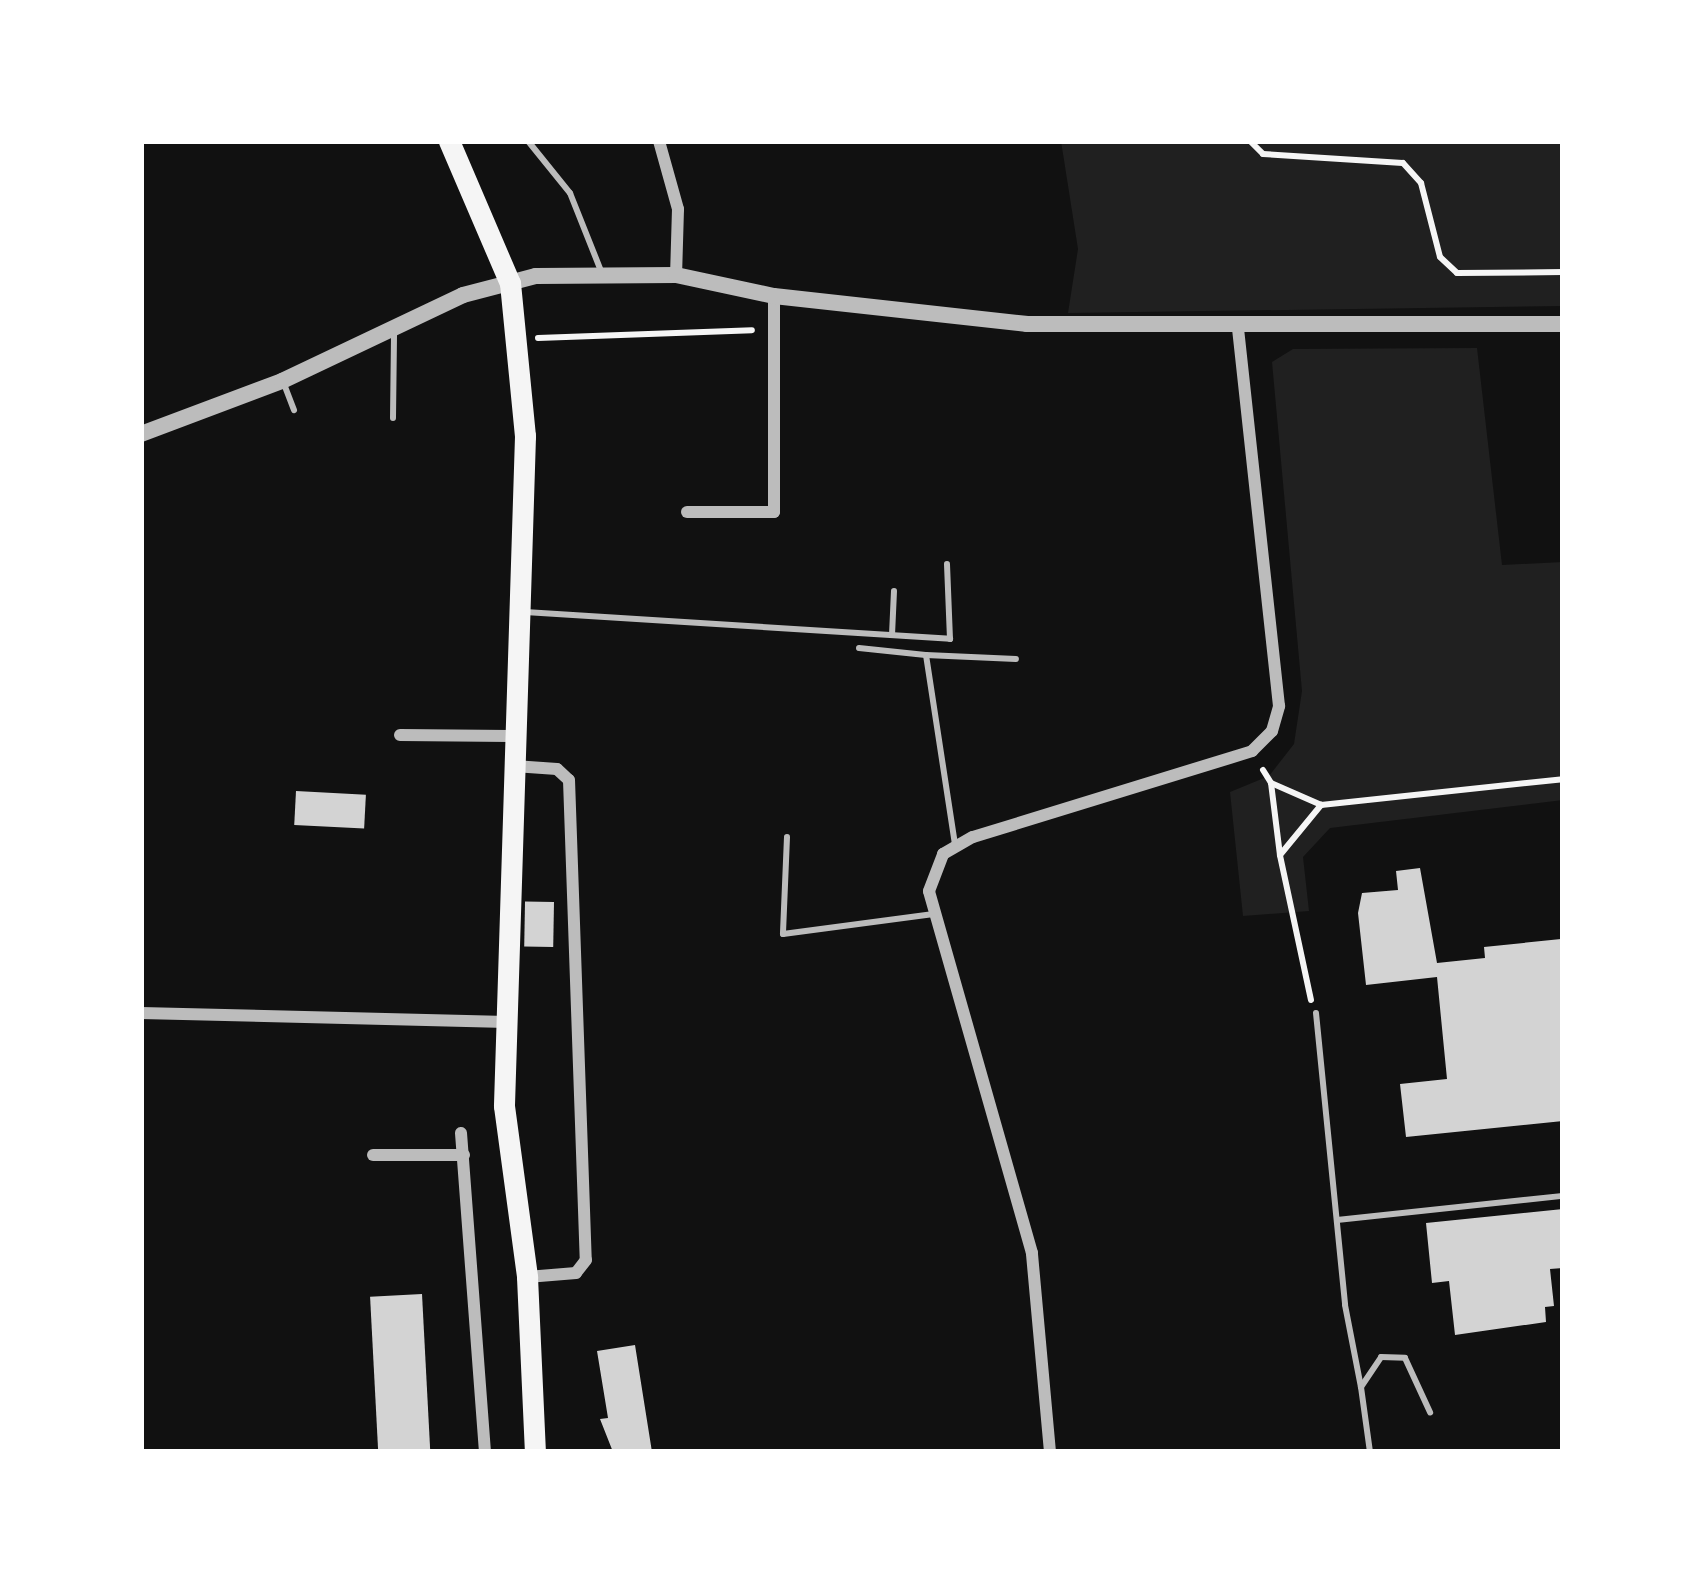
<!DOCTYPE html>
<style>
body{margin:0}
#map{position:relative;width:1704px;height:1593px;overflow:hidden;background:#111;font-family:Georgia,serif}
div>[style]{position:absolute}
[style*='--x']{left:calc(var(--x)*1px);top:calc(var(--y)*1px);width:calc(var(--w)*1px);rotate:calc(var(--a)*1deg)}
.green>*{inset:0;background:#202020}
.building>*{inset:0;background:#d3d3d3;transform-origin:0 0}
.path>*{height:6px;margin:-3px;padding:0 3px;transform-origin:3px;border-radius:3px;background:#f5f5f5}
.service>*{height:6px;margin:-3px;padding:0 3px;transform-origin:3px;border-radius:3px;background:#bcbcbc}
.minor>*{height:12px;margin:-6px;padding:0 6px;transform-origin:6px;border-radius:6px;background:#bcbcbc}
.tertiary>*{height:16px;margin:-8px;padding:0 8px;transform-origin:8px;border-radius:8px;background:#bcbcbc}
.primary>*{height:21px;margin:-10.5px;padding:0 10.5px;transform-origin:10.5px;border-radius:10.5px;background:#f5f5f5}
span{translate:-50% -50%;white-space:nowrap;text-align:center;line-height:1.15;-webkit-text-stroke:9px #fff;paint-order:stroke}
.frame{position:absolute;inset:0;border:144px solid #fff;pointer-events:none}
</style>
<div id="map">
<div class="green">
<div style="clip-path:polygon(1061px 141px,1563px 141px,1563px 306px,1068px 313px,1078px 249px)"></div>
<div style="clip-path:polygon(1477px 348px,1502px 565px,1563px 562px,1563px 800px,1330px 828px,1303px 857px,1309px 911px,1243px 916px,1230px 792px,1269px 776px,1294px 744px,1302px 691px,1272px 362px,1293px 349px)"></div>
</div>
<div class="building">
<div style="left:296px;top:791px;width:70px;height:34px;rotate:3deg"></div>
<div style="clip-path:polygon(1420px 868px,1437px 963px,1485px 958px,1484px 947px,1561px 939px,1563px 1121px,1406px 1137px,1400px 1084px,1447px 1079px,1437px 977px,1366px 985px,1358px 913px,1362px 893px,1398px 890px,1396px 871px)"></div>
<div style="left:554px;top:902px;width:45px;height:29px;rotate:91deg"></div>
<div style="clip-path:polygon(1563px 1209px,1563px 1268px,1550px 1269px,1554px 1306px,1545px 1307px,1546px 1322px,1455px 1335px,1449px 1281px,1432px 1283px,1426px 1223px)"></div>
<div style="left:422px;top:1294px;width:158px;height:52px;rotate:87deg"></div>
<div style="clip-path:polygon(635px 1345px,652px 1452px,613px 1452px,600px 1419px,608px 1418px,597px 1351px)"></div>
</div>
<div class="path">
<div style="--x:1250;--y:141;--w:18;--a:45"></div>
<div style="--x:1263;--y:154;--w:140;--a:3.7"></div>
<div style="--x:1403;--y:163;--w:27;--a:48"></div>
<div style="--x:1421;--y:183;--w:76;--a:75.6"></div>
<div style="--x:1440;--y:257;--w:23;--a:43"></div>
<div style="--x:1457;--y:273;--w:106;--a:-0.5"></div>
<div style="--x:538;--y:338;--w:214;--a:-2.1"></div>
<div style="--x:1263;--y:770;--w:15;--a:58"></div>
<div style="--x:1271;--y:783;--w:55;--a:23.7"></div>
<div style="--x:1321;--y:805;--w:243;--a:-6.1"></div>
<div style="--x:1271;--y:783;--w:73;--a:82.9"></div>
<div style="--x:1311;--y:1000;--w:148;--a:-102.1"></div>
<div style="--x:1280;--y:855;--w:65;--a:-50.6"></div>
</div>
<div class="service">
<div style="--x:528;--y:141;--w:67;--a:51.1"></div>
<div style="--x:570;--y:193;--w:84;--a:68.3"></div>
<div style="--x:284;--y:384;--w:28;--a:69"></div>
<div style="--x:393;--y:418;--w:87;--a:-89.3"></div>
<div style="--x:525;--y:612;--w:426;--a:3.6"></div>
<div style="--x:950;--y:639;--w:75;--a:-92.3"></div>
<div style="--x:892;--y:635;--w:44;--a:-87.4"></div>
<div style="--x:859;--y:648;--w:67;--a:6"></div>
<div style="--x:926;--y:655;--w:192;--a:81.3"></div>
<div style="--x:926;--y:655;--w:90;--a:2.5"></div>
<div style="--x:787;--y:837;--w:97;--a:92.4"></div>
<div style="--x:783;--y:934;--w:150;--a:-7.6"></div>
<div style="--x:1316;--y:1013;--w:293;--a:84.3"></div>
<div style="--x:1345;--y:1305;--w:84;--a:79"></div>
<div style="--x:1337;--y:1220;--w:227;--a:-6.1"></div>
<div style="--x:1370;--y:1452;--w:66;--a:-97.9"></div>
<div style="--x:1361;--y:1387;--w:36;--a:-56"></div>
<div style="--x:1381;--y:1357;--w:24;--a:2"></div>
<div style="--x:1405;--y:1358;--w:60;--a:65.2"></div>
</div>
<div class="minor">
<div style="--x:659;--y:141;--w:71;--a:74.4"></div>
<div style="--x:678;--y:209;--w:66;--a:91.7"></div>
<div style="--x:687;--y:512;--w:87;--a:0"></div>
<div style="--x:774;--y:512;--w:216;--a:-90"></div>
<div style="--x:400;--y:735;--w:115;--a:0.5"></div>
<div style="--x:514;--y:766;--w:43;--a:4"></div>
<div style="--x:557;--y:769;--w:16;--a:43"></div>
<div style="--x:569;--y:780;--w:480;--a:88"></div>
<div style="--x:586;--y:1260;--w:16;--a:128"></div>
<div style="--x:576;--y:1273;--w:49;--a:175.3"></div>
<div style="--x:141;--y:1013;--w:366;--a:1.4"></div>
<div style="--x:461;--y:1133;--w:320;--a:85.7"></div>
<div style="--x:373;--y:1155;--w:91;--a:0"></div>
<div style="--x:1050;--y:1452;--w:200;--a:-95.2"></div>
<div style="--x:1032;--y:1253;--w:376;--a:-105.9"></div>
<div style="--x:929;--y:891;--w:40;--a:-69"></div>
<div style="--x:943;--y:854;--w:34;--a:-30"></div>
<div style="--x:973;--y:837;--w:292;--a:-17.1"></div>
<div style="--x:1252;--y:751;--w:28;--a:-45"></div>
<div style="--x:1272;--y:731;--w:26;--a:-74"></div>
<div style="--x:1279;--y:706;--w:379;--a:-96.2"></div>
</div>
<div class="tertiary">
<div style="--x:141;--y:434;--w:151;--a:-20.6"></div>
<div style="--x:282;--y:381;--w:200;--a:-25.4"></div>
<div style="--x:463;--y:295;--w:75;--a:-14.6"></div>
<div style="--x:536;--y:276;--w:140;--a:-0.4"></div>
<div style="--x:676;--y:275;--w:100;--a:12.1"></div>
<div style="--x:774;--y:296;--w:255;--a:6.3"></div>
<div style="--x:1027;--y:324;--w:536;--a:0"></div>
</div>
<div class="primary">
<div style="--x:449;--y:141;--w:155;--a:66.8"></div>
<div style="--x:510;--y:283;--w:154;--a:84.4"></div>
<div style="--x:525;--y:436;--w:670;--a:91.8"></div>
<div style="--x:504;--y:1106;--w:173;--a:82.3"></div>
<div style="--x:527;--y:1277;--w:175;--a:87.4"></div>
</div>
<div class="frame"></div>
</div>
